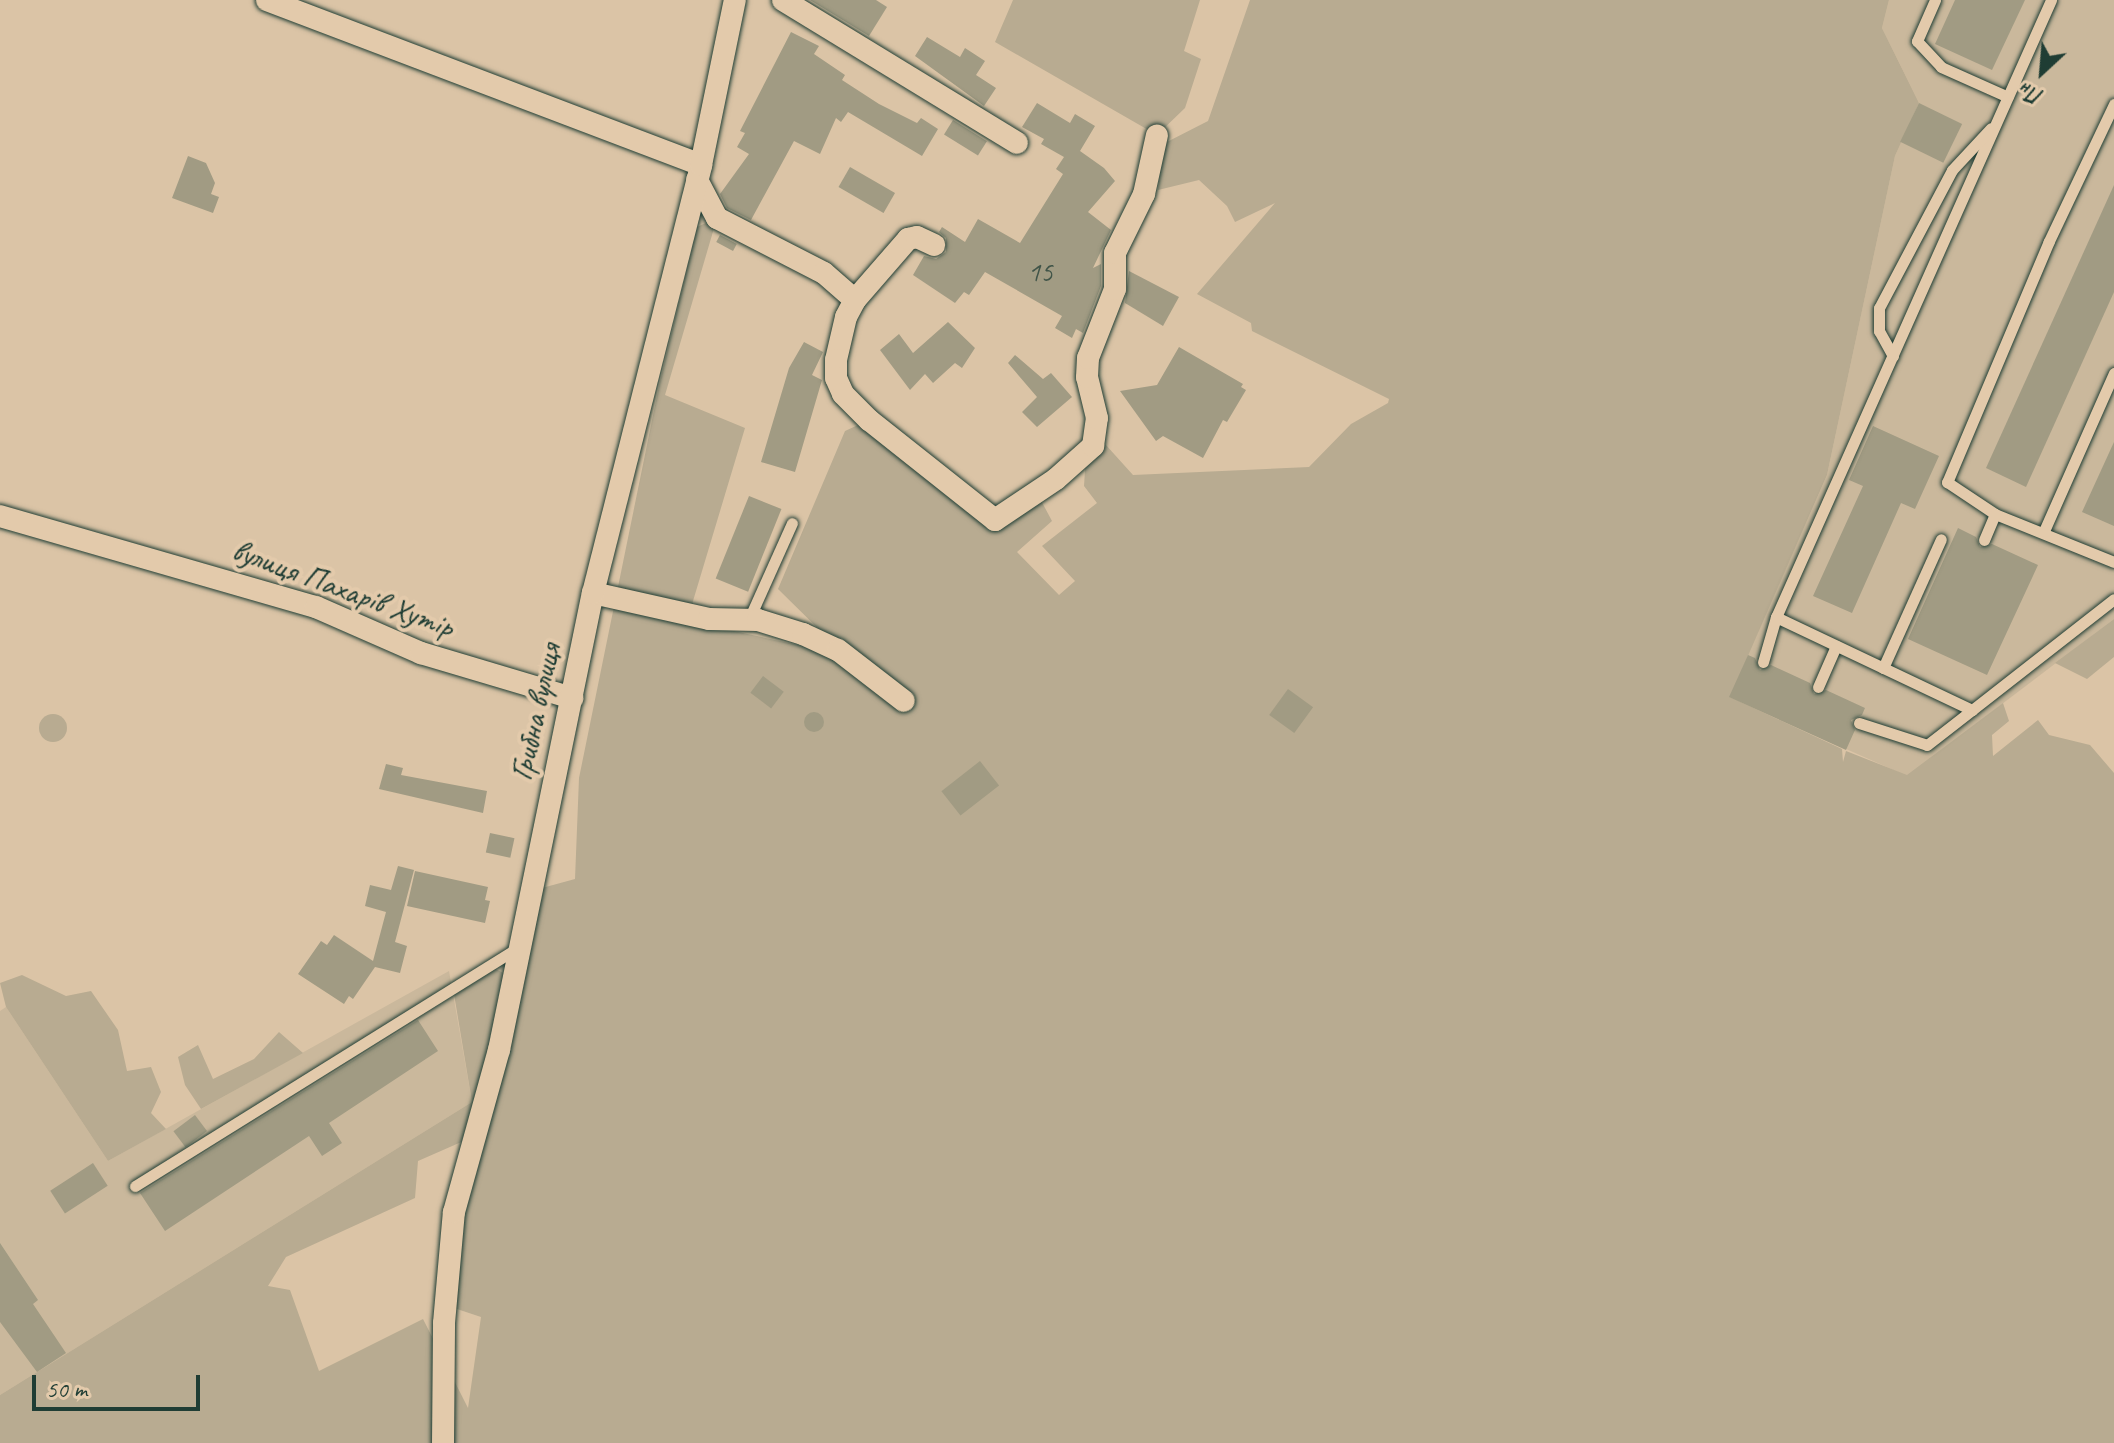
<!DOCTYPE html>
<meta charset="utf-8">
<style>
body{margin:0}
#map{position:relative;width:2114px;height:1443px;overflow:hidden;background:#dbc4a6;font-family:Caveat,sans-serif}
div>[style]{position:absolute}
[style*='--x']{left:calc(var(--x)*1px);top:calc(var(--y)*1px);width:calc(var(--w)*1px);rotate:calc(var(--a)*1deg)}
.built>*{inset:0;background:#cab89c}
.green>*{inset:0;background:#b8ab91}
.round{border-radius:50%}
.building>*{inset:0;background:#a19b83;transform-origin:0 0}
.roads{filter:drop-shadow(0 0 2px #1f3d34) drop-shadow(0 0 2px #1f3d34)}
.service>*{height:11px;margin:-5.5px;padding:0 5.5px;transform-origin:5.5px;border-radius:5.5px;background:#e3caab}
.minor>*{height:22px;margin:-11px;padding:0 11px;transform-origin:11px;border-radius:11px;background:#e3caab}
span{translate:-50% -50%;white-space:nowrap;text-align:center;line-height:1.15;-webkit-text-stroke:8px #e3caab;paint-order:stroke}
.number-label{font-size:28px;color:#405448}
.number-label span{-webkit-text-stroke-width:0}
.street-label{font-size:32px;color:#1f3d34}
.north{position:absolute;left:2002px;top:32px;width:80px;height:80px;-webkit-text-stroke:6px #e3caab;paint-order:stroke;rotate:206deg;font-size:22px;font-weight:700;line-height:32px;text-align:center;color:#1f3d34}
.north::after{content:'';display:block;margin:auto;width:28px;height:36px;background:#1f3d34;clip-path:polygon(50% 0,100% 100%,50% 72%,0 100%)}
.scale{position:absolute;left:32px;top:1375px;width:168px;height:36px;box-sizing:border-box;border:4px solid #1f3d34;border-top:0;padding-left:10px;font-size:24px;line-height:28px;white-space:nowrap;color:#1f3d34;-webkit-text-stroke:6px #e3caab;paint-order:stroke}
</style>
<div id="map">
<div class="built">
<div style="clip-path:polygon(1889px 0,2114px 0,2114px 619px,1907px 776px,1729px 697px,1827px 475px,1895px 156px,1919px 103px,1882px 28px)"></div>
<div style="clip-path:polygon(449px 971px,472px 1102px,0 1395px,0 1011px,6px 1007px,108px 1161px)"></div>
</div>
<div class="green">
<div style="clip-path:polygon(1013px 0,1200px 0,1184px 51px,1201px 59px,1185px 108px,1157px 135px,995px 42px)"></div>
<div style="clip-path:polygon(evenodd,1250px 0,1889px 0,1882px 28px,1919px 103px,1895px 156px,1827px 475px,1730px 697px,1842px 749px,1843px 762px,1846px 751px,1907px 775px,2003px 703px,2009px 721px,1992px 735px,1993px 756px,2038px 720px,2049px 735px,2090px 745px,2114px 773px,2114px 1443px,0 1443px,0 1395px,472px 1102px,453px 988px,489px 966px,512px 977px,531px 891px,575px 879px,579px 778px,659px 386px,697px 227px,717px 218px,665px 395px,745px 428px,687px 621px,845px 655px,778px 589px,845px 431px,869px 420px,987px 514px,999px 532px,995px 520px,1037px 493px,1052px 521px,1017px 552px,1059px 595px,1075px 581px,1042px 546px,1097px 503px,1084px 486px,1086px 455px,1096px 434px,1133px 475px,1309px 467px,1351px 424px,1388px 403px,1389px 399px,1252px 331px,1251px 323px,1197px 294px,1275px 203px,1235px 222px,1227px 206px,1199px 180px,1158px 190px,1163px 144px,1208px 121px,1250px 0,475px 1136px,445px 1305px,481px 1317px,468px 1408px,423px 1319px,319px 1371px,290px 1290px,268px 1286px,286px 1257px,415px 1198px,418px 1161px,475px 1136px)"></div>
<div style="clip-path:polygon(2114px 619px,2114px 657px,2087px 679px,2055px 663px)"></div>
<div class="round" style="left:39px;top:714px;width:28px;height:28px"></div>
<div style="clip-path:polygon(22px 975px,66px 996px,91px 991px,118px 1030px,127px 1071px,151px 1067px,161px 1092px,151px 1113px,166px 1129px,108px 1161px,6px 1007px,0 983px)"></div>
<div style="clip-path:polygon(279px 1032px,303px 1053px,201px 1109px,185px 1085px,178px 1057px,198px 1045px,213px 1079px,254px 1059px)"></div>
</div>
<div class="building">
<div style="clip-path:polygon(810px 0,876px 0,887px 7px,869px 36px)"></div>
<div style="clip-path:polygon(1955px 0,2025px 0,1992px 70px,1935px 44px)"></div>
<div style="clip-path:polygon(791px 32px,819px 46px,814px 54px,845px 75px,842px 80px,879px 104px,917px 123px,921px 118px,938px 129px,922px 156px,848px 112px,841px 122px,836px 118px,820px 154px,794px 141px,751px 220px,727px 208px,720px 194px,749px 154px,737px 147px,745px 133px,740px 131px)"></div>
<div style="clip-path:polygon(927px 37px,960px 57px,965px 48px,985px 61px,976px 75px,996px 88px,984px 106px,915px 56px)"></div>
<div style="clip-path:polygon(1037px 103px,1070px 123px,1075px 114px,1095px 126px,1080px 151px,1104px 168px,1115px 181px,1088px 212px,1111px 230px,1093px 268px,1101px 264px,1101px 286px,1083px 333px,1076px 329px,1072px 338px,1055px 328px,1062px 316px,985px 272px,969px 295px,964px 292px,955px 303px,913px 275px,924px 256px,936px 259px,946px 252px,946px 238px,939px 232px,942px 227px,965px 242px,978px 219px,1020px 243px,1063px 174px,1056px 169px,1064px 157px,1041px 144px,1044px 139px,1022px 127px)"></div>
<div style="left:1919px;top:103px;width:48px;height:43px;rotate:26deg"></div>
<div style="left:953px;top:120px;width:40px;height:17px;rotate:32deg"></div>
<div style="clip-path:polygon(188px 156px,206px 163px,215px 183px,211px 194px,219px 197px,213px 213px,172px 198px)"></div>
<div style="left:850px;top:167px;width:52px;height:23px;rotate:30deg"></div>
<div style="clip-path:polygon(2114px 185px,2114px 292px,2026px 487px,1986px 468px)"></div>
<div style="left:720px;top:235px;width:19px;height:8px;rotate:28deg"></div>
<div style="clip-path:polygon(1129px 271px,1179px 297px,1163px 326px,1125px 303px)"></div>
<div style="clip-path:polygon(948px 322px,975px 348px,962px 368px,955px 363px,933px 383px,925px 374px,910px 390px,880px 350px,899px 334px,913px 353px)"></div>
<div style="clip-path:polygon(804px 342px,823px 352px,812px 375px,822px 380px,795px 472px,761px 462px,789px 368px)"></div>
<div style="clip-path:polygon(1179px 347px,1243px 384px,1241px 387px,1246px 390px,1227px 422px,1223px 420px,1203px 458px,1163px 436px,1156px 441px,1120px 391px,1157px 385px)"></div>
<div style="clip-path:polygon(1015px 355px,1043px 379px,1051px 373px,1072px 397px,1037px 427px,1022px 412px,1037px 397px,1008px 363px)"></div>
<div style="clip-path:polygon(1873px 426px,1939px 456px,1915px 509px,1901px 503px,1852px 613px,1813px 596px,1863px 486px,1849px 480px)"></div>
<div style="clip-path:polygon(2114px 442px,2114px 526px,2082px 512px)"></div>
<div style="left:749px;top:496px;width:35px;height:89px;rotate:22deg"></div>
<div style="clip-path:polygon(1958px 528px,1976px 537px,1980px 547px,1992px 544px,2038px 565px,1987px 675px,1908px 639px)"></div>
<div style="clip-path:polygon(1748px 655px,1755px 658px,1760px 670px,1771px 665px,1810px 683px,1814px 694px,1826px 690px,1865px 708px,1862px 715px,1851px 720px,1855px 730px,1846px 750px,1729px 697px)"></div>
<div style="left:763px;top:676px;width:26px;height:21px;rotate:37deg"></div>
<div style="left:1288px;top:689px;width:31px;height:32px;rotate:36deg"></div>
<div class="round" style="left:804px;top:712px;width:20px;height:20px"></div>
<div style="left:980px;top:761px;width:31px;height:49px;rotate:52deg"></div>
<div style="clip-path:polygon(386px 764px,403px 768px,401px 775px,487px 791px,483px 813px,379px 789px)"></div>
<div style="left:490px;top:833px;width:25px;height:20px;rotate:12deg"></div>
<div style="clip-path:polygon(398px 866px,414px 870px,395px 942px,407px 946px,400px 973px,375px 967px,353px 999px,349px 996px,344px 1004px,298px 974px,321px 941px,327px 945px,334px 935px,373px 961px,386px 912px,365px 906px,370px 885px,391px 890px)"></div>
<div style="clip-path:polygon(415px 871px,488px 887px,485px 900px,490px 901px,485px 923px,407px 906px)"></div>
<div style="clip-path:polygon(418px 1020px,438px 1051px,329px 1123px,342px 1143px,322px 1156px,309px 1136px,165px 1231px,140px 1193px)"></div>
<div style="left:195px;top:1115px;width:20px;height:27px;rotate:53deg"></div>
<div style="left:93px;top:1163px;width:27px;height:51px;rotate:57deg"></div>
<div style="clip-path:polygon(0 1243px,38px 1300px,33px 1304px,66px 1353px,37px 1372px,0 1322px)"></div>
</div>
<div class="roads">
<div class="service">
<div style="--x:1935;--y:0;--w:45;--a:113.7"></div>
<div style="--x:1917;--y:41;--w:35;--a:47"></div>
<div style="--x:1941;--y:67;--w:73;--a:24.1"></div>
<div style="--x:2051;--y:0;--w:676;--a:114.02"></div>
<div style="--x:1776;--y:617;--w:217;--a:25.4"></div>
<div style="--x:1972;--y:710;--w:180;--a:-38"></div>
<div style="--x:2114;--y:104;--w:152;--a:115.4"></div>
<div style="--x:2049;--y:241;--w:262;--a:112.9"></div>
<div style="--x:1947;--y:482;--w:58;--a:33.7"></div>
<div style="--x:1995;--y:514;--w:128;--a:22"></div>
<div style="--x:1893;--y:356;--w:29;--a:-119"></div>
<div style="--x:1879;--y:331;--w:23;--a:-90"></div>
<div style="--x:1879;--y:308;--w:156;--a:-62.1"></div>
<div style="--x:1952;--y:170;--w:57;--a:-47.1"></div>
<div style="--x:2044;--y:531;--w:173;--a:-66.1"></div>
<div style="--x:1984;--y:540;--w:28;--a:-67"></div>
<div style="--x:749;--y:619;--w:105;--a:-65.9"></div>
<div style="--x:1763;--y:662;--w:47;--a:-73.9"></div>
<div style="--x:1883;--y:668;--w:141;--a:-65.8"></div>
<div style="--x:1818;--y:687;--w:45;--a:-66.3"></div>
<div style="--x:1859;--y:723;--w:71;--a:17.9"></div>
<div style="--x:1927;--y:745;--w:57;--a:-37.9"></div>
<div style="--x:135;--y:1186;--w:450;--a:-31.9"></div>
</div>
<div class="minor">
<div style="--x:267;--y:0;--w:464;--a:20.8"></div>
<div style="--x:783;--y:0;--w:274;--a:31.4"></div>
<div style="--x:697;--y:180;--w:43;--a:62.2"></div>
<div style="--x:717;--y:218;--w:120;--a:27.2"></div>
<div style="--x:824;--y:273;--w:41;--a:41.1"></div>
<div style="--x:855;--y:300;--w:19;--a:118"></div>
<div style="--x:846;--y:317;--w:44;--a:103.1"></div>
<div style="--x:836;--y:360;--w:18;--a:90"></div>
<div style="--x:836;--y:378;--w:17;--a:66"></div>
<div style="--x:843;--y:394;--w:37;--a:45"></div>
<div style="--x:869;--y:420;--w:161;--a:38.4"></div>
<div style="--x:995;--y:520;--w:73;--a:-33.9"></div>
<div style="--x:1056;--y:479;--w:50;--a:-41.7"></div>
<div style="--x:1093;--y:446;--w:28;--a:-82"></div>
<div style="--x:1097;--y:418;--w:42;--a:-103.7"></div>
<div style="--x:1087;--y:377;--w:19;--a:-87"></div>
<div style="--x:1088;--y:358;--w:74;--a:-68.6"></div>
<div style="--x:1115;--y:289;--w:36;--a:-90"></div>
<div style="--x:1115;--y:253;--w:66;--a:-63.8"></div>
<div style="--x:1144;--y:194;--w:60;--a:-77.6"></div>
<div style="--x:855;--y:300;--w:81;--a:-49"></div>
<div style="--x:908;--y:239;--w:9;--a:-13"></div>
<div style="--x:917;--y:237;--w:19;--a:25"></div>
<div style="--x:0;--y:516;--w:329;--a:16.1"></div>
<div style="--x:316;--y:607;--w:115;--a:23.7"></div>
<div style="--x:421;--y:653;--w:158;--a:16.6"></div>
<div style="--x:593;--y:593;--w:119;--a:12.6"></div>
<div style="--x:709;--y:619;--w:49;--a:1.2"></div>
<div style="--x:758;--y:620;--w:47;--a:17.3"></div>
<div style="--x:803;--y:634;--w:38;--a:25"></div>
<div style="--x:838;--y:650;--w:83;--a:37.7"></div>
<div style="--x:443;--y:1443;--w:120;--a:-89.5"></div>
<div style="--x:444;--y:1323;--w:111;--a:-84.9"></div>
<div style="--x:454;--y:1212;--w:168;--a:-74.5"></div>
<div style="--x:499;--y:1050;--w:467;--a:-78.4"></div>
<div style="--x:593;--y:593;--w:441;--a:-75.8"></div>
<div style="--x:701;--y:165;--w:168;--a:-78.4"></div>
</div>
</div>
<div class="number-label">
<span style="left:1040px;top:272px">15</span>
</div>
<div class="street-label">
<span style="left:343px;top:589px;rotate:20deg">вулиця Пахарів Хутір</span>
<span style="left:536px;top:712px;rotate:-78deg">Грибна вулиця</span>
</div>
<div class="north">Пн</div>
<div class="scale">50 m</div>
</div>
